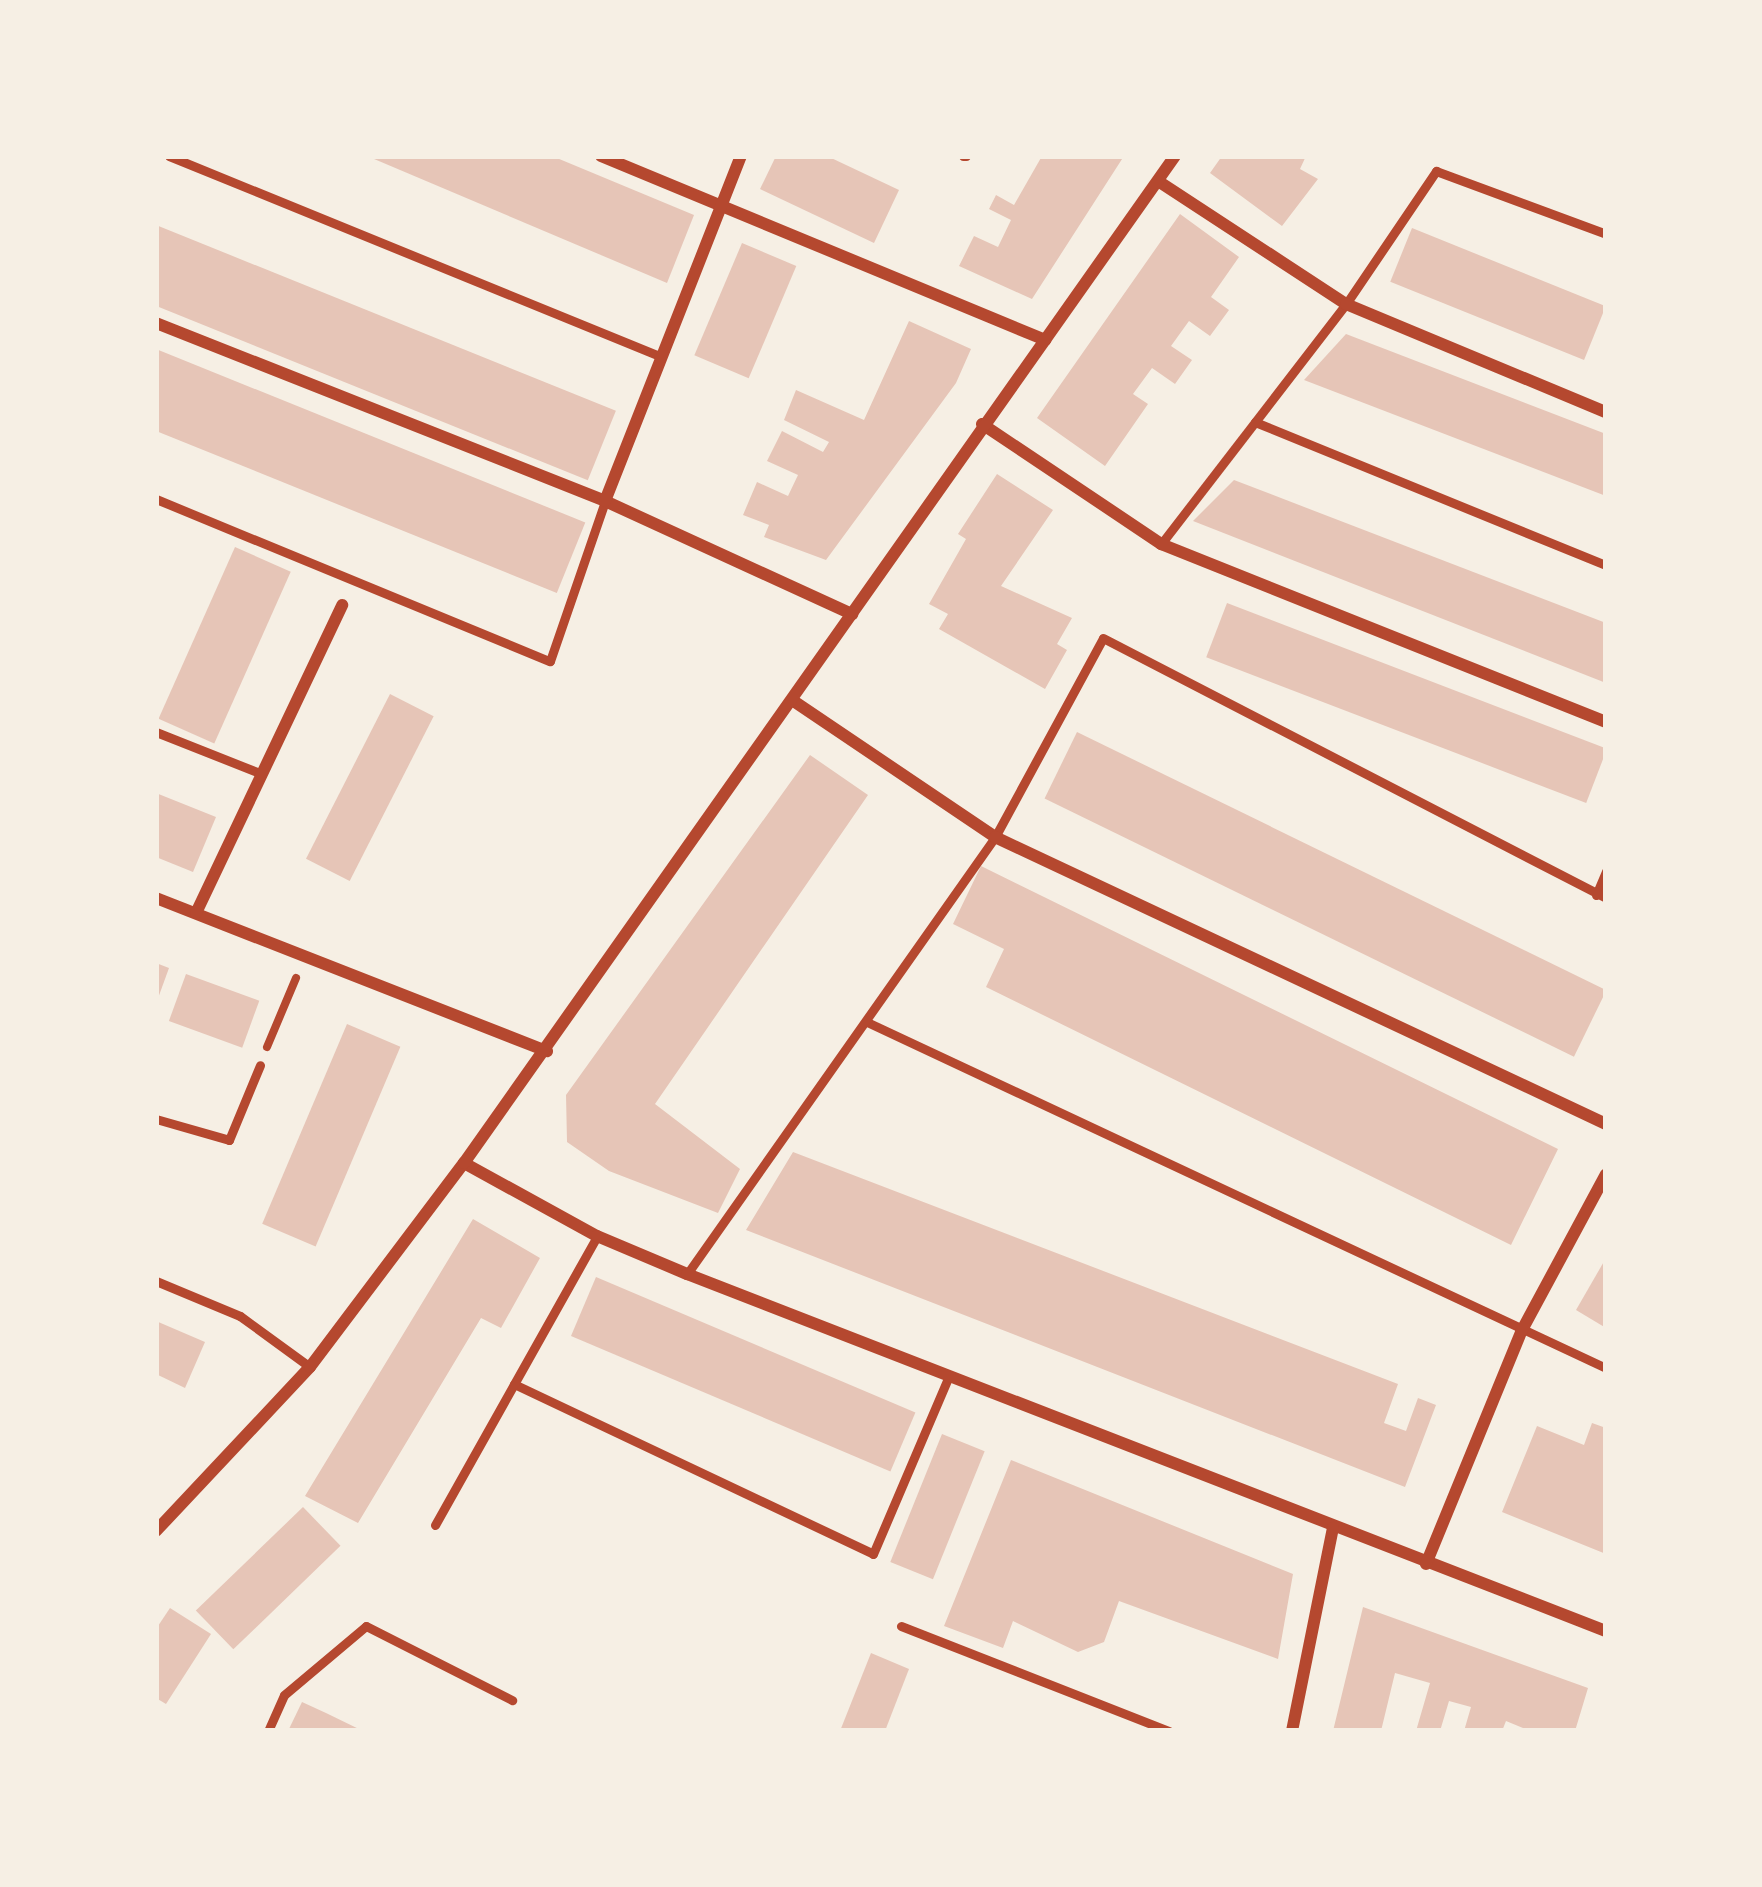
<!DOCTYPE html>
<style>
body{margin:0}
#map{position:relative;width:1762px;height:1887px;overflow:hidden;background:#f6efe4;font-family:"Work Sans",sans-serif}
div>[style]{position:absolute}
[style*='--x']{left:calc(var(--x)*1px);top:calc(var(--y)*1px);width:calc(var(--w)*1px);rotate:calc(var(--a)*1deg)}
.building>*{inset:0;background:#e6c5b7;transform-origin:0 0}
.path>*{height:8px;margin:-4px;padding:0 4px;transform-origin:4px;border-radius:4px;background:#b5482f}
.service>*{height:9px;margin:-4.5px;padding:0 4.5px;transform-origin:4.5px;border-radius:4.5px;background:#b5482f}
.minor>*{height:12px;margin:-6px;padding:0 6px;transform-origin:6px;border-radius:6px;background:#b5482f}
span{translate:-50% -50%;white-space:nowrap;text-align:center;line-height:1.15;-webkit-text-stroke:9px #f6efe4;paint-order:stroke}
.frame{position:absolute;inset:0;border:159px solid #f6efe4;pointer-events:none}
</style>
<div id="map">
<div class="building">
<div style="clip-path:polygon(367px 156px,552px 156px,694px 215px,667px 283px)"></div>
<div style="clip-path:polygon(776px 156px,827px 156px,899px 190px,874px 243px,760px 189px)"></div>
<div style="clip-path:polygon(1042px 156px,1124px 156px,1032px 299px,959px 266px,974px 236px,998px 247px,1011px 220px,989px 209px,996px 195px,1014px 205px)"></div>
<div style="clip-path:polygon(1222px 156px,1306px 156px,1300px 169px,1318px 179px,1282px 226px,1210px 173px)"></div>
<div style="clip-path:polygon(1180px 214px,1239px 257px,1211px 297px,1229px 310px,1210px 336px,1189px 321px,1171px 346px,1192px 360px,1175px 384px,1152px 368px,1133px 394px,1148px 404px,1105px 466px,1037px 418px)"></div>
<div style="left:156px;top:225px;width:496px;height:75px;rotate:22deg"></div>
<div style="left:1412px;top:228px;width:209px;height:58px;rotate:22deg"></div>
<div style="left:742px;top:243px;width:59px;height:122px;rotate:23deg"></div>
<div style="clip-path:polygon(909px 321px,971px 349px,956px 383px,826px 560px,764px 537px,769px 525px,743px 515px,757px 482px,788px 496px,798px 475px,767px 461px,782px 431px,823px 452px,829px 442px,784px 420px,796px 390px,864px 420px)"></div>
<div style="clip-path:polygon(1346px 334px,1606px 434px,1606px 496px,1304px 380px)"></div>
<div style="left:156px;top:349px;width:463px;height:76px;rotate:22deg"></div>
<div style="clip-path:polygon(997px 474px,1053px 510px,1001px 586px,1072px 618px,1057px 644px,1067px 650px,1045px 689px,939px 629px,948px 614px,929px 604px,966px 539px,958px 534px)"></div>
<div style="clip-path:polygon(1234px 480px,1606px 623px,1606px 683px,1193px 521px)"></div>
<div style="left:235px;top:547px;width:61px;height:188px;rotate:24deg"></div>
<div style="left:1227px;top:603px;width:407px;height:58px;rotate:21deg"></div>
<div style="left:390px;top:694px;width:49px;height:185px;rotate:27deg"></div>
<div style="left:1077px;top:732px;width:589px;height:74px;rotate:26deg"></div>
<div style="clip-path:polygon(810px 755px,868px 795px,655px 1104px,740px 1169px,718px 1213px,609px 1171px,567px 1142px,566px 1095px)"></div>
<div style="clip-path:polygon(156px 793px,216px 817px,193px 872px,156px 857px)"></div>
<div style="clip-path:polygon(981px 866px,1558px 1149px,1511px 1245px,986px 987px,1004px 949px,953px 924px)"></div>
<div style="clip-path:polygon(156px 963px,169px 968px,157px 1001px,156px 1001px)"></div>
<div style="left:186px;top:974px;width:78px;height:50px;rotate:20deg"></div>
<div style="left:347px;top:1024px;width:58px;height:217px;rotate:23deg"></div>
<div style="clip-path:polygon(793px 1152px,1398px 1384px,1384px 1423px,1406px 1431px,1418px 1398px,1436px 1405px,1405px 1487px,746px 1230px)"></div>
<div style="clip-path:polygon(473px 1219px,540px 1258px,501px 1328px,481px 1318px,358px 1523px,305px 1496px)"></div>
<div style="clip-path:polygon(1606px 1258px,1606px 1328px,1576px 1310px)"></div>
<div style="left:596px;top:1277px;width:347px;height:64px;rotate:23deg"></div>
<div style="clip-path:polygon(156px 1321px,205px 1342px,185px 1388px,156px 1374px)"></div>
<div style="clip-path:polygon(1592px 1423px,1606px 1428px,1606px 1554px,1502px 1512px,1537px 1426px,1584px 1445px)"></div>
<div style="left:942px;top:1434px;width:46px;height:138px;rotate:22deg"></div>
<div style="clip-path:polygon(1011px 1460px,1293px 1574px,1278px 1659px,1119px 1601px,1104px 1642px,1078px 1652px,1013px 1621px,1003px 1648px,944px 1626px)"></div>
<div style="left:303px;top:1507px;width:54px;height:149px;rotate:46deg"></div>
<div style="clip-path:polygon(1363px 1607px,1588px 1688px,1575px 1731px,1530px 1731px,1506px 1721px,1502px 1731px,1464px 1731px,1471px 1707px,1449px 1701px,1440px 1731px,1416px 1731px,1430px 1683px,1395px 1673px,1381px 1731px,1333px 1731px)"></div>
<div style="clip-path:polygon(170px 1608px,211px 1634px,166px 1704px,156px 1698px,156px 1629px)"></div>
<div style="clip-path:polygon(871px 1653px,909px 1669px,885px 1731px,840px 1731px)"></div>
<div style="clip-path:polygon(302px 1702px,326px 1713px,363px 1731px,288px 1731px)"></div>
</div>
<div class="path">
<div style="--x:267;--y:1047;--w:75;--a:-67.2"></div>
</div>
<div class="service">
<div style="--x:169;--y:156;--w:532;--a:22.18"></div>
<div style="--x:963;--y:156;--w:3;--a:0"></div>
<div style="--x:1255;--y:422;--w:379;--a:22.2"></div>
<div style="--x:156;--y:499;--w:426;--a:22.4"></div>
<div style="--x:550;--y:661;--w:169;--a:-71"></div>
<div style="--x:1161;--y:544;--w:303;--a:-52.4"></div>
<div style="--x:1346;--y:304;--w:161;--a:-55.9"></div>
<div style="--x:1436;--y:171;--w:181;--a:20.3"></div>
<div style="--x:156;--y:732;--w:114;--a:21.6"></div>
<div style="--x:1596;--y:895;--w:26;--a:-67"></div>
<div style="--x:867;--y:1022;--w:816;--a:25.09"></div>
<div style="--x:156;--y:1119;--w:76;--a:16"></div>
<div style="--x:229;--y:1140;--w:81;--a:-67.5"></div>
<div style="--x:687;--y:1274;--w:535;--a:-54.82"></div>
<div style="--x:995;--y:837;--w:226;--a:-61.5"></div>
<div style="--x:1103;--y:638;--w:566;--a:27.33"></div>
<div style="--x:156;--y:1281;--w:91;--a:22.6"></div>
<div style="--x:240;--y:1316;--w:87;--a:36.1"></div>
<div style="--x:514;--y:1384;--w:397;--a:25.3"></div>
<div style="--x:873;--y:1554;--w:191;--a:-66.9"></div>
<div style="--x:435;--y:1525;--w:331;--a:-60.7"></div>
<div style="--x:901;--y:1626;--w:288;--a:21.4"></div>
<div style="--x:268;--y:1731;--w:39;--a:-66"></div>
<div style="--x:284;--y:1695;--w:107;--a:-40.1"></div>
<div style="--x:366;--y:1626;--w:164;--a:26.9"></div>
</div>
<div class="minor">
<div style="--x:601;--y:156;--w:481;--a:22.5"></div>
<div style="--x:1158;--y:181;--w:225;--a:33.2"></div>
<div style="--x:1346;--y:304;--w:282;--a:22.6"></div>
<div style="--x:156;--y:323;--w:483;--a:21.6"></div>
<div style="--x:605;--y:501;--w:272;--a:24.6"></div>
<div style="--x:982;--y:424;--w:216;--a:33.8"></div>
<div style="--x:1161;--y:544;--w:479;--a:21.8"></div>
<div style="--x:605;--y:501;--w:371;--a:-68.5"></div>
<div style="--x:795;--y:702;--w:241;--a:34"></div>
<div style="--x:995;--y:837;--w:675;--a:25.16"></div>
<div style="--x:156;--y:898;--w:420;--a:21.4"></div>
<div style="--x:196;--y:913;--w:341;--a:-64.6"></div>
<div style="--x:464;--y:1163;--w:152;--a:28.8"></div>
<div style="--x:597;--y:1236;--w:98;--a:22.9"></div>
<div style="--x:687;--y:1274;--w:986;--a:21.23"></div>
<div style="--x:156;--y:1531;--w:225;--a:-46.8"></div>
<div style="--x:310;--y:1367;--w:256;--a:-53"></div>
<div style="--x:464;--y:1163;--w:1233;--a:-54.78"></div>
<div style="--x:1426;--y:1564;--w:251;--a:-67.7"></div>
<div style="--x:1521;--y:1332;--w:179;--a:-61.7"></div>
<div style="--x:1292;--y:1731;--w:207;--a:-78.6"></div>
</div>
<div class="frame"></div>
</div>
